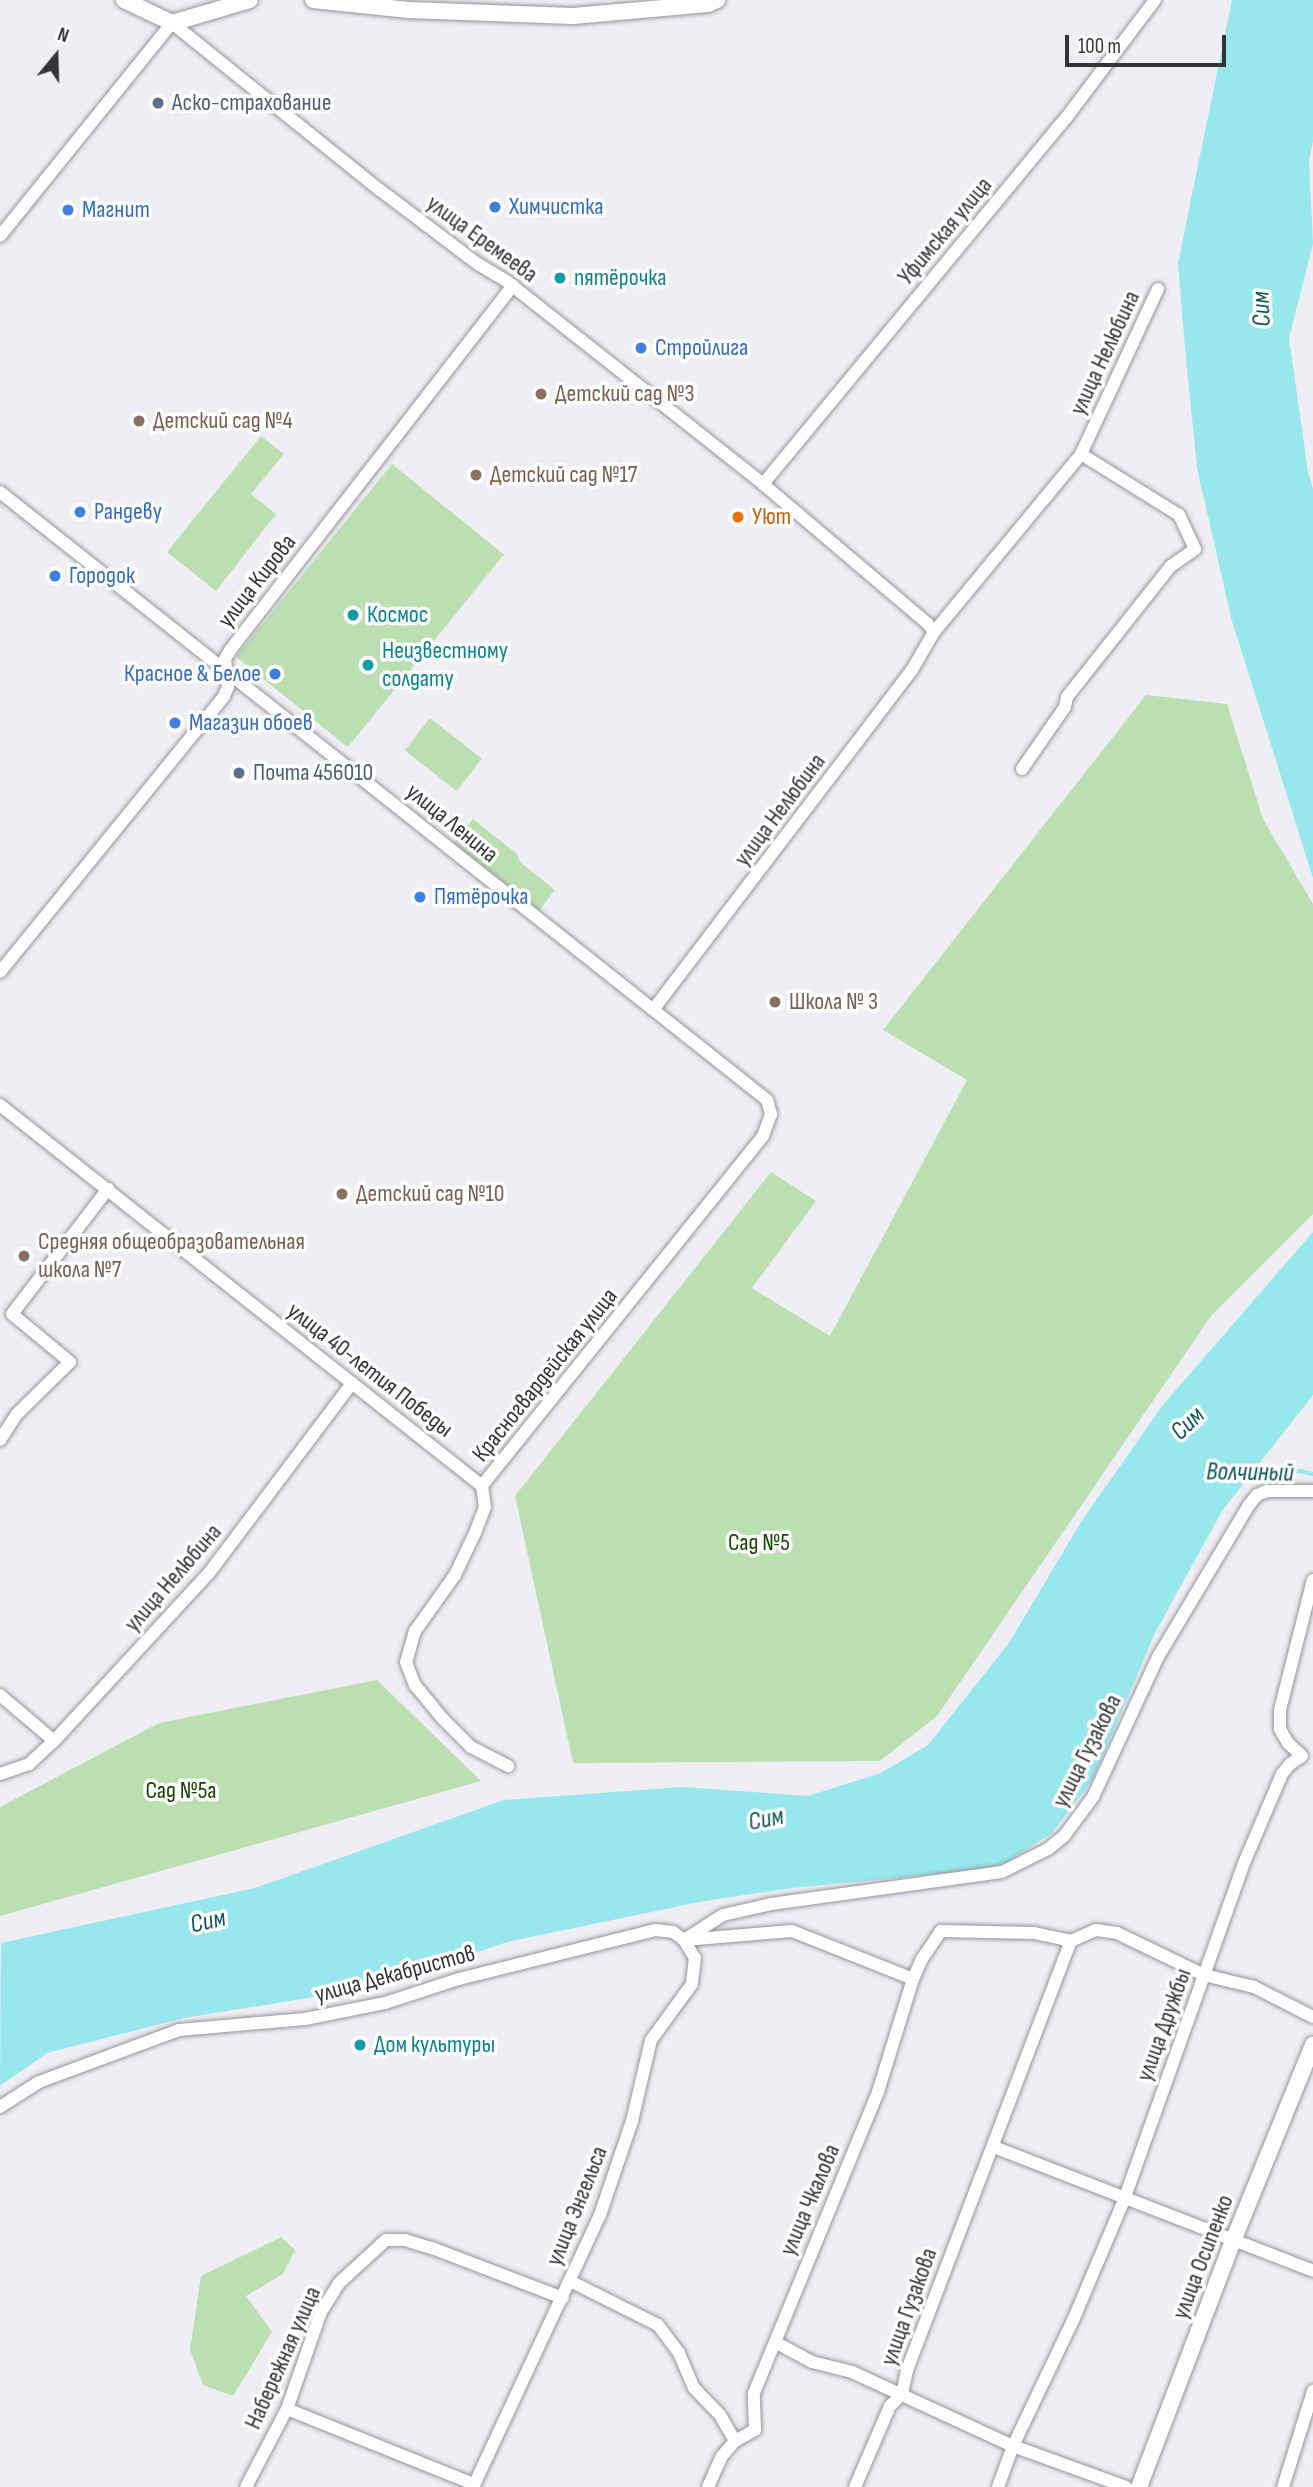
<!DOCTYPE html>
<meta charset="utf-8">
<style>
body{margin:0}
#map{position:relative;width:1313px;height:2487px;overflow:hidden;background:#efeef5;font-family:"Sofia Sans Condensed",sans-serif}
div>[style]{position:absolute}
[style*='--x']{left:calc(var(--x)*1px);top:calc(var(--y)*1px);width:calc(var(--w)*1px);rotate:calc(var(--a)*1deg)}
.green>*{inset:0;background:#bcdfb1;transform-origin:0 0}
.water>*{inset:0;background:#98e7ec}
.stream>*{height:3.5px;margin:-1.75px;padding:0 1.75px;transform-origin:1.75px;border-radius:1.75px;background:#98e7ec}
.roads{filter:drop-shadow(0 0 2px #95949b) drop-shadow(0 0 2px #95949b)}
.street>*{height:12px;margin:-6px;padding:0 6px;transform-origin:6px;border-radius:6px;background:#fff}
.secondary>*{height:16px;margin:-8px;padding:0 8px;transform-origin:8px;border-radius:8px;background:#fff}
.dots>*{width:19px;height:19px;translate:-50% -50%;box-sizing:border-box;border:4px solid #fff;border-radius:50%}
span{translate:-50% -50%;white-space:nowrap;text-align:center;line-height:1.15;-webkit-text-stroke:7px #fff;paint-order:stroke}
.service-label{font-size:24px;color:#4e5e75}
.left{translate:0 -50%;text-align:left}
.shop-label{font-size:24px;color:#366cbe}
.right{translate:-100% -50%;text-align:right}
.street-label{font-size:24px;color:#343336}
.culture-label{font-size:24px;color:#0d838f}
.education-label{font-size:24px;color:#785e54}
.food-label{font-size:24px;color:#c56008}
.park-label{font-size:24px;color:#154400}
.water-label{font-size:26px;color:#0f5459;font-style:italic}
.north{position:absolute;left:21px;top:21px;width:70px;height:70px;-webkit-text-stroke:5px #fff;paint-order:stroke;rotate:19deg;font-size:19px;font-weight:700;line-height:28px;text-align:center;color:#343336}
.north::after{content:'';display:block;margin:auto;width:24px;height:32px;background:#343336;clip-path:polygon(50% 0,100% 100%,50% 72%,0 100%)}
.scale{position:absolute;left:1065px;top:35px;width:161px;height:32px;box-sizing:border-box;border:4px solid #343336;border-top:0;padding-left:9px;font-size:21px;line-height:24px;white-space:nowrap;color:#343336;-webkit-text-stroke:5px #fff;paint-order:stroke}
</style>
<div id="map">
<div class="green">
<div style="clip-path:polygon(261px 436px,284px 454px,251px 494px,276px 514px,216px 591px,167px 552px)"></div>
<div style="left:392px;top:464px;width:144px;height:248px;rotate:39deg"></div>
<div style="clip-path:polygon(1146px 695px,1227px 704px,1263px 819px,1313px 904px,1313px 1214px,1211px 1316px,937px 1716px,880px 1761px,573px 1763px,515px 1496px,771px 1172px,816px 1201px,752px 1288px,830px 1336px,967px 1080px,883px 1030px)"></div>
<div style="left:430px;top:718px;width:66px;height:41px;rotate:38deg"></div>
<div style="clip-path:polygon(473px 819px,517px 854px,520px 862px,555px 890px,539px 911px,454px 843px)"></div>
<div style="clip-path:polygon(377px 1680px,481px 1781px,0 1916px,0 1807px,159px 1723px)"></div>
<div style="clip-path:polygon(281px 2237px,295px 2250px,283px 2274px,246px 2296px,272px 2332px,233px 2396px,203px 2385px,190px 2350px,201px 2276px)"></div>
</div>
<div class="water">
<div style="clip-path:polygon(1232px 0,1313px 0,1313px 141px,1309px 160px,1313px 244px,1289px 338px,1308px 472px,1313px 489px,1313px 878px,1232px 621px,1197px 468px,1186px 359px,1178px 263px)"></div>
<div style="clip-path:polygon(1313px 1232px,1313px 1395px,1222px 1511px,1155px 1633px,1093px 1779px,1052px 1833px,998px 1868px,793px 1888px,704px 1901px,507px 1942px,375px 1987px,184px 2018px,47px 2053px,0 2086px,1px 1943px,255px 1888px,504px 1800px,682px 1787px,808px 1796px,881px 1773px,928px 1745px,1009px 1643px,1081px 1522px,1163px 1405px)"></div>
</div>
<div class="stream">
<div style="--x:1249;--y:1471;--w:52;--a:0"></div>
<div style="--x:1301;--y:1471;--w:12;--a:14"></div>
</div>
<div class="roads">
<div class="street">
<div style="--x:0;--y:236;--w:274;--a:-51.1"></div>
<div style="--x:172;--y:23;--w:267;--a:38.8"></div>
<div style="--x:380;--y:190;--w:123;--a:37.1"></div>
<div style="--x:478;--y:264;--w:31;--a:31"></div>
<div style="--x:505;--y:280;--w:329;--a:38.3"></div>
<div style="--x:763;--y:484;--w:216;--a:40.3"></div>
<div style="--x:928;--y:624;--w:10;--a:53"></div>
<div style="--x:934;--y:632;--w:44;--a:120.1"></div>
<div style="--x:912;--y:670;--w:427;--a:127.3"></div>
<div style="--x:763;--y:484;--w:475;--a:-50.4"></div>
<div style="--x:1066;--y:118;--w:148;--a:-53"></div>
<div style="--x:0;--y:492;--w:979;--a:38.4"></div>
<div style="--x:767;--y:1100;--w:15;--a:74"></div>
<div style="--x:771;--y:1114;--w:23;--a:110"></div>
<div style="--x:763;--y:1136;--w:449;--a:128.8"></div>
<div style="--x:482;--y:1486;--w:21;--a:82"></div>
<div style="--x:485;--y:1507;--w:28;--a:111"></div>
<div style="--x:475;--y:1533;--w:47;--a:115.5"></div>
<div style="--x:455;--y:1575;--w:69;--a:125.5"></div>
<div style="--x:415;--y:1631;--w:32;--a:106"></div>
<div style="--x:406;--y:1662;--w:25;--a:69"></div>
<div style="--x:415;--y:1685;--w:43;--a:50.7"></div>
<div style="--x:442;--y:1718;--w:41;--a:45"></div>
<div style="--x:471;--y:1747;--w:42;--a:27.2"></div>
<div style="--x:934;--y:632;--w:231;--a:-50.4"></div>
<div style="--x:1081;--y:454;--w:182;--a:-65"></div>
<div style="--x:1022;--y:769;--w:75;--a:-55.3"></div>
<div style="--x:1065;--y:707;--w:10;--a:-79"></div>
<div style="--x:1067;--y:697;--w:167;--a:-51.6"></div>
<div style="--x:1171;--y:566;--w:29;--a:-35"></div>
<div style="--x:1195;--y:549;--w:38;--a:-115"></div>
<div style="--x:1179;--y:515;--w:115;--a:-148.1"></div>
<div style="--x:0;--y:972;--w:355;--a:-50.9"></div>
<div style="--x:224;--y:696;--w:10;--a:-66"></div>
<div style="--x:228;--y:687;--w:28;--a:-96"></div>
<div style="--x:225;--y:659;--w:12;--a:-59"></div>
<div style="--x:231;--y:649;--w:460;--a:-52.2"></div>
<div style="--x:0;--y:1105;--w:614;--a:38.32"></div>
<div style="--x:0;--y:1440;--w:31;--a:-57"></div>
<div style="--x:17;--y:1414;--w:74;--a:-44.5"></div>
<div style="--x:70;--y:1362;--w:75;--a:-140.4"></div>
<div style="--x:12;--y:1314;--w:158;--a:-52.5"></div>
<div style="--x:0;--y:1695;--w:71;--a:40.4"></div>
<div style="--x:0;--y:1774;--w:31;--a:-19"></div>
<div style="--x:29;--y:1764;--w:34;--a:-43"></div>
<div style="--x:54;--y:1741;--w:229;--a:-47.3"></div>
<div style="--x:209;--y:1573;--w:238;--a:-53"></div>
<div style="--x:684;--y:1940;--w:46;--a:-32.7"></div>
<div style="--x:723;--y:1915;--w:49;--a:-12.9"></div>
<div style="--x:771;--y:1904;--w:233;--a:-7.9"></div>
<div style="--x:1002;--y:1872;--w:51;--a:-26.6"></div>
<div style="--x:1048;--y:1849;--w:21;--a:-39"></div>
<div style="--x:1064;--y:1836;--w:49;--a:-53.4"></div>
<div style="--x:1093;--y:1797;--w:154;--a:-65.1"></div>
<div style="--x:1158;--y:1657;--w:177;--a:-59.1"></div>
<div style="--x:1249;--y:1505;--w:13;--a:-51"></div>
<div style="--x:1257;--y:1495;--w:11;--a:-22"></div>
<div style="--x:1267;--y:1491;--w:46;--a:0"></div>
<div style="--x:684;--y:1940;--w:108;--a:-4.8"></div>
<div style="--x:792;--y:1931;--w:130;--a:21.6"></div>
<div style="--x:0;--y:2107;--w:46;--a:-32.7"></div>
<div style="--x:39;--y:2082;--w:149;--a:-20.4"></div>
<div style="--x:179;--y:2030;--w:126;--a:-5"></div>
<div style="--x:305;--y:2019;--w:82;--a:-11.3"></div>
<div style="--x:385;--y:2003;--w:78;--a:-18"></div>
<div style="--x:459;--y:1979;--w:202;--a:-14"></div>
<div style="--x:655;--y:1930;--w:18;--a:6"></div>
<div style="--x:673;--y:1932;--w:14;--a:36"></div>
<div style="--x:684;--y:1940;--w:21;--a:59"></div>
<div style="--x:695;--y:1958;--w:26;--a:97"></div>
<div style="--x:692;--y:1984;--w:69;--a:126.2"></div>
<div style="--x:651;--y:2040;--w:83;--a:103.2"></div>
<div style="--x:632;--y:2121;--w:99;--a:108.8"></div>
<div style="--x:600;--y:2215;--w:300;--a:115"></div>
<div style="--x:994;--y:2147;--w:342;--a:21.2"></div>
<div style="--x:570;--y:2281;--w:98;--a:26.6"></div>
<div style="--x:658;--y:2325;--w:35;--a:53"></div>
<div style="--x:679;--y:2353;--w:38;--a:67"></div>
<div style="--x:694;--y:2388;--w:37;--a:46"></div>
<div style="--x:720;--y:2415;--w:30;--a:60"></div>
<div style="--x:775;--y:2342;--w:42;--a:28.4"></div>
<div style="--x:812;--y:2362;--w:41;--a:14"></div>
<div style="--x:852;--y:2372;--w:177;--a:24.7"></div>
<div style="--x:1013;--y:2446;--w:120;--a:19.9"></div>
<div style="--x:287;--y:2409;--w:201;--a:21.9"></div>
<div style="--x:246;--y:2487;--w:88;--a:-62.3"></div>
<div style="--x:287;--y:2409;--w:103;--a:-70.7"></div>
<div style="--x:321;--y:2312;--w:34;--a:-58"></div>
<div style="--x:339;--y:2283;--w:64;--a:-42.5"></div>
<div style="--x:386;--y:2240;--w:19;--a:0"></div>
<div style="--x:405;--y:2240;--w:28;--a:17"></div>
<div style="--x:432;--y:2248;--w:140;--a:20.9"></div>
<div style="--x:708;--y:2487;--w:34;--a:-66"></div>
<div style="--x:722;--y:2456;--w:20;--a:-49"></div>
<div style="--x:735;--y:2441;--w:23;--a:-29"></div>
<div style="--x:755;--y:2430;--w:37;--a:-92"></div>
<div style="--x:754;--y:2393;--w:326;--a:-67.6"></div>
<div style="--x:878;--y:2092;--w:118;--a:-72.8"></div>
<div style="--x:913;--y:1979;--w:22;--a:-66"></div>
<div style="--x:922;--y:1959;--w:34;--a:-56"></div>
<div style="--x:941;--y:1931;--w:93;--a:1.2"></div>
<div style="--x:1034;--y:1933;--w:38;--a:12"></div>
<div style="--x:1071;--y:1941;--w:27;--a:-24"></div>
<div style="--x:1096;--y:1930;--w:21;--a:8"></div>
<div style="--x:1117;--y:1933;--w:97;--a:25.8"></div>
<div style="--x:1204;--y:1975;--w:51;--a:13.5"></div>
<div style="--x:1254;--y:1987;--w:66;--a:27"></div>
<div style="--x:855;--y:2487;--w:88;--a:-66.6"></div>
<div style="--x:890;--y:2406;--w:17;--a:-45"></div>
<div style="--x:902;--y:2394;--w:25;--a:-78"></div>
<div style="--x:907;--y:2370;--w:459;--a:-69.1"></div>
<div style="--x:998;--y:2487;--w:44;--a:-69.9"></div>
<div style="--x:1013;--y:2446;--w:142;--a:-64.5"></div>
<div style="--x:1074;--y:2318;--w:128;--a:-67"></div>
<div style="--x:1124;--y:2200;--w:358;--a:-70.4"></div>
<div style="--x:1244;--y:1863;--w:97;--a:-66.9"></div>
<div style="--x:1282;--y:1774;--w:13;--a:-51"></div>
<div style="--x:1290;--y:1764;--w:14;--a:-34"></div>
<div style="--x:1302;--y:1756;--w:19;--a:-137"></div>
<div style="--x:1288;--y:1743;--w:16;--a:-120"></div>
<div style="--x:1280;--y:1729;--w:19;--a:-90"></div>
<div style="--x:1280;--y:1710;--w:134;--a:-75.8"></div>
<div style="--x:1283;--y:2487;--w:101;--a:-72.6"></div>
</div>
<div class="secondary">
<div style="--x:124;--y:0;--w:53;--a:25.6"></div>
<div style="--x:172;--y:23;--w:81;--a:-16.4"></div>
<div style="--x:313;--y:0;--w:96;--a:6"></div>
<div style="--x:408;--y:10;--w:165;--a:2.1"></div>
<div style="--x:573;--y:16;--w:136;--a:-5.1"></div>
<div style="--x:708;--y:4;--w:10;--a:-24"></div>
<div style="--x:1139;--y:2487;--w:263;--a:-69.1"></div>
<div style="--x:1233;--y:2241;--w:212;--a:-67.8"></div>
</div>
</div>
<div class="dots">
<div style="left:158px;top:103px;background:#5c6f8a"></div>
<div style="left:495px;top:207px;background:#3f7fe0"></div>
<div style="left:68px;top:210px;background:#3f7fe0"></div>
<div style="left:560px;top:278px;background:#0f9aa8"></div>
<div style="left:641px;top:348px;background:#3f7fe0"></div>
<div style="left:541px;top:394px;background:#8d6e63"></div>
<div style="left:139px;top:421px;background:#8d6e63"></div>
<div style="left:476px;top:475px;background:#8d6e63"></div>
<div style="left:80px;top:512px;background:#3f7fe0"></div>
<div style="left:738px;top:517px;background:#e8710a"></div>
<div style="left:55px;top:576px;background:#3f7fe0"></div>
<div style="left:353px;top:615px;background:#0f9aa8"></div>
<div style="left:368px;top:665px;background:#0f9aa8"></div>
<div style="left:275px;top:674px;background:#3f7fe0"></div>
<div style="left:175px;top:723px;background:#3f7fe0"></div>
<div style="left:239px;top:773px;background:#5c6f8a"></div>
<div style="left:420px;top:897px;background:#3f7fe0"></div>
<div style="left:775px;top:1002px;background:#8d6e63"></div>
<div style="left:342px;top:1194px;background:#8d6e63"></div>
<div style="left:24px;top:1256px;background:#8d6e63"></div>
<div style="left:360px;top:2045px;background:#0f9aa8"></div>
</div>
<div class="service-label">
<span class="left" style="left:172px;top:103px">Аско-страхование</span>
<span class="left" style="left:253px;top:773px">Почта 456010</span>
</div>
<div class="shop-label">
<span class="left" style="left:509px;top:207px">Химчистка</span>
<span class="left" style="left:82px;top:210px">Магнит</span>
<span class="left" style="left:655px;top:348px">Стройлига</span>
<span class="left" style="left:94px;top:512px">Рандеву</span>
<span class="left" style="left:69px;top:576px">Городок</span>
<span class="right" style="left:261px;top:674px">Красное &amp; Белое</span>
<span class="left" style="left:189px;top:723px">Магазин обоев</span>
<span class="left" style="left:434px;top:897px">Пятёрочка</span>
</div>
<div class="street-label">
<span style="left:945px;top:231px;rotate:-50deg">Уфимская улица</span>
<span style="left:482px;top:239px;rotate:36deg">улица Еремеева</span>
<span style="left:1105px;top:353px;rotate:-65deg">улица Нелюбина</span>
<span style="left:257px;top:581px;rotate:-52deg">улица Кирова</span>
<span style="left:780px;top:810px;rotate:-53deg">улица Нелюбина</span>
<span style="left:452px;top:823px;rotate:39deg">улица Ленина</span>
<span style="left:370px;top:1370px;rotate:38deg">улица 40-летия Победы</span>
<span style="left:545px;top:1375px;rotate:-51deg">Красногвардейская улица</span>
<span style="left:173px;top:1578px;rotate:-49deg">улица Нелюбина</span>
<span style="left:1087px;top:1751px;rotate:-63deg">улица Гузакова</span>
<span style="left:395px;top:1974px;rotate:-15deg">улица Декабристов</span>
<span style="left:1164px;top:2025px;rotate:-70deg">улица Дружбы</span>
<span style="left:810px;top:2200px;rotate:-67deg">улица Чкалова</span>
<span style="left:577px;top:2206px;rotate:-68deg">улица Энгельса</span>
<span style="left:1203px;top:2257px;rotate:-69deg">улица Осипенко</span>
<span style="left:909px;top:2307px;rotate:-70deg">улица Гузакова</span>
<span style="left:283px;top:2358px;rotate:-66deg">Набережная улица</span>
</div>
<div class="culture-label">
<span class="left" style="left:574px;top:278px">пятёрочка</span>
<span class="left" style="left:367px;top:615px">Космос</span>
<span class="left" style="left:382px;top:665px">Неизвестному<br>солдату</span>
<span class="left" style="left:374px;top:2045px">Дом культуры</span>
</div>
<div class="education-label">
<span class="left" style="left:555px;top:394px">Детский сад №3</span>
<span class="left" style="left:153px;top:421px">Детский сад №4</span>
<span class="left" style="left:490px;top:475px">Детский сад №17</span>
<span class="left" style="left:789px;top:1002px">Школа № 3</span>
<span class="left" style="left:356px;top:1194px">Детский сад №10</span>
<span class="left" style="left:38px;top:1256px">Средняя общеобразовательная<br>школа №7</span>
</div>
<div class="food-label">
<span class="left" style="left:752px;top:517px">Уют</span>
</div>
<div class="park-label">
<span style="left:759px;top:1543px">Сад №5</span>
<span style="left:181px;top:1791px">Сад №5а</span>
</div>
<div class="water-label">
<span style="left:1262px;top:309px;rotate:-92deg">Сим</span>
<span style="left:1188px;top:1424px;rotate:-44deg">Сим</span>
<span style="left:1250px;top:1473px;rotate:1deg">Волчиный</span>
<span style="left:766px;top:1820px;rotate:-11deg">Сим</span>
<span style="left:208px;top:1922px;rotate:-13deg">Сим</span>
</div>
<div class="north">N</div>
<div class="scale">100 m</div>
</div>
